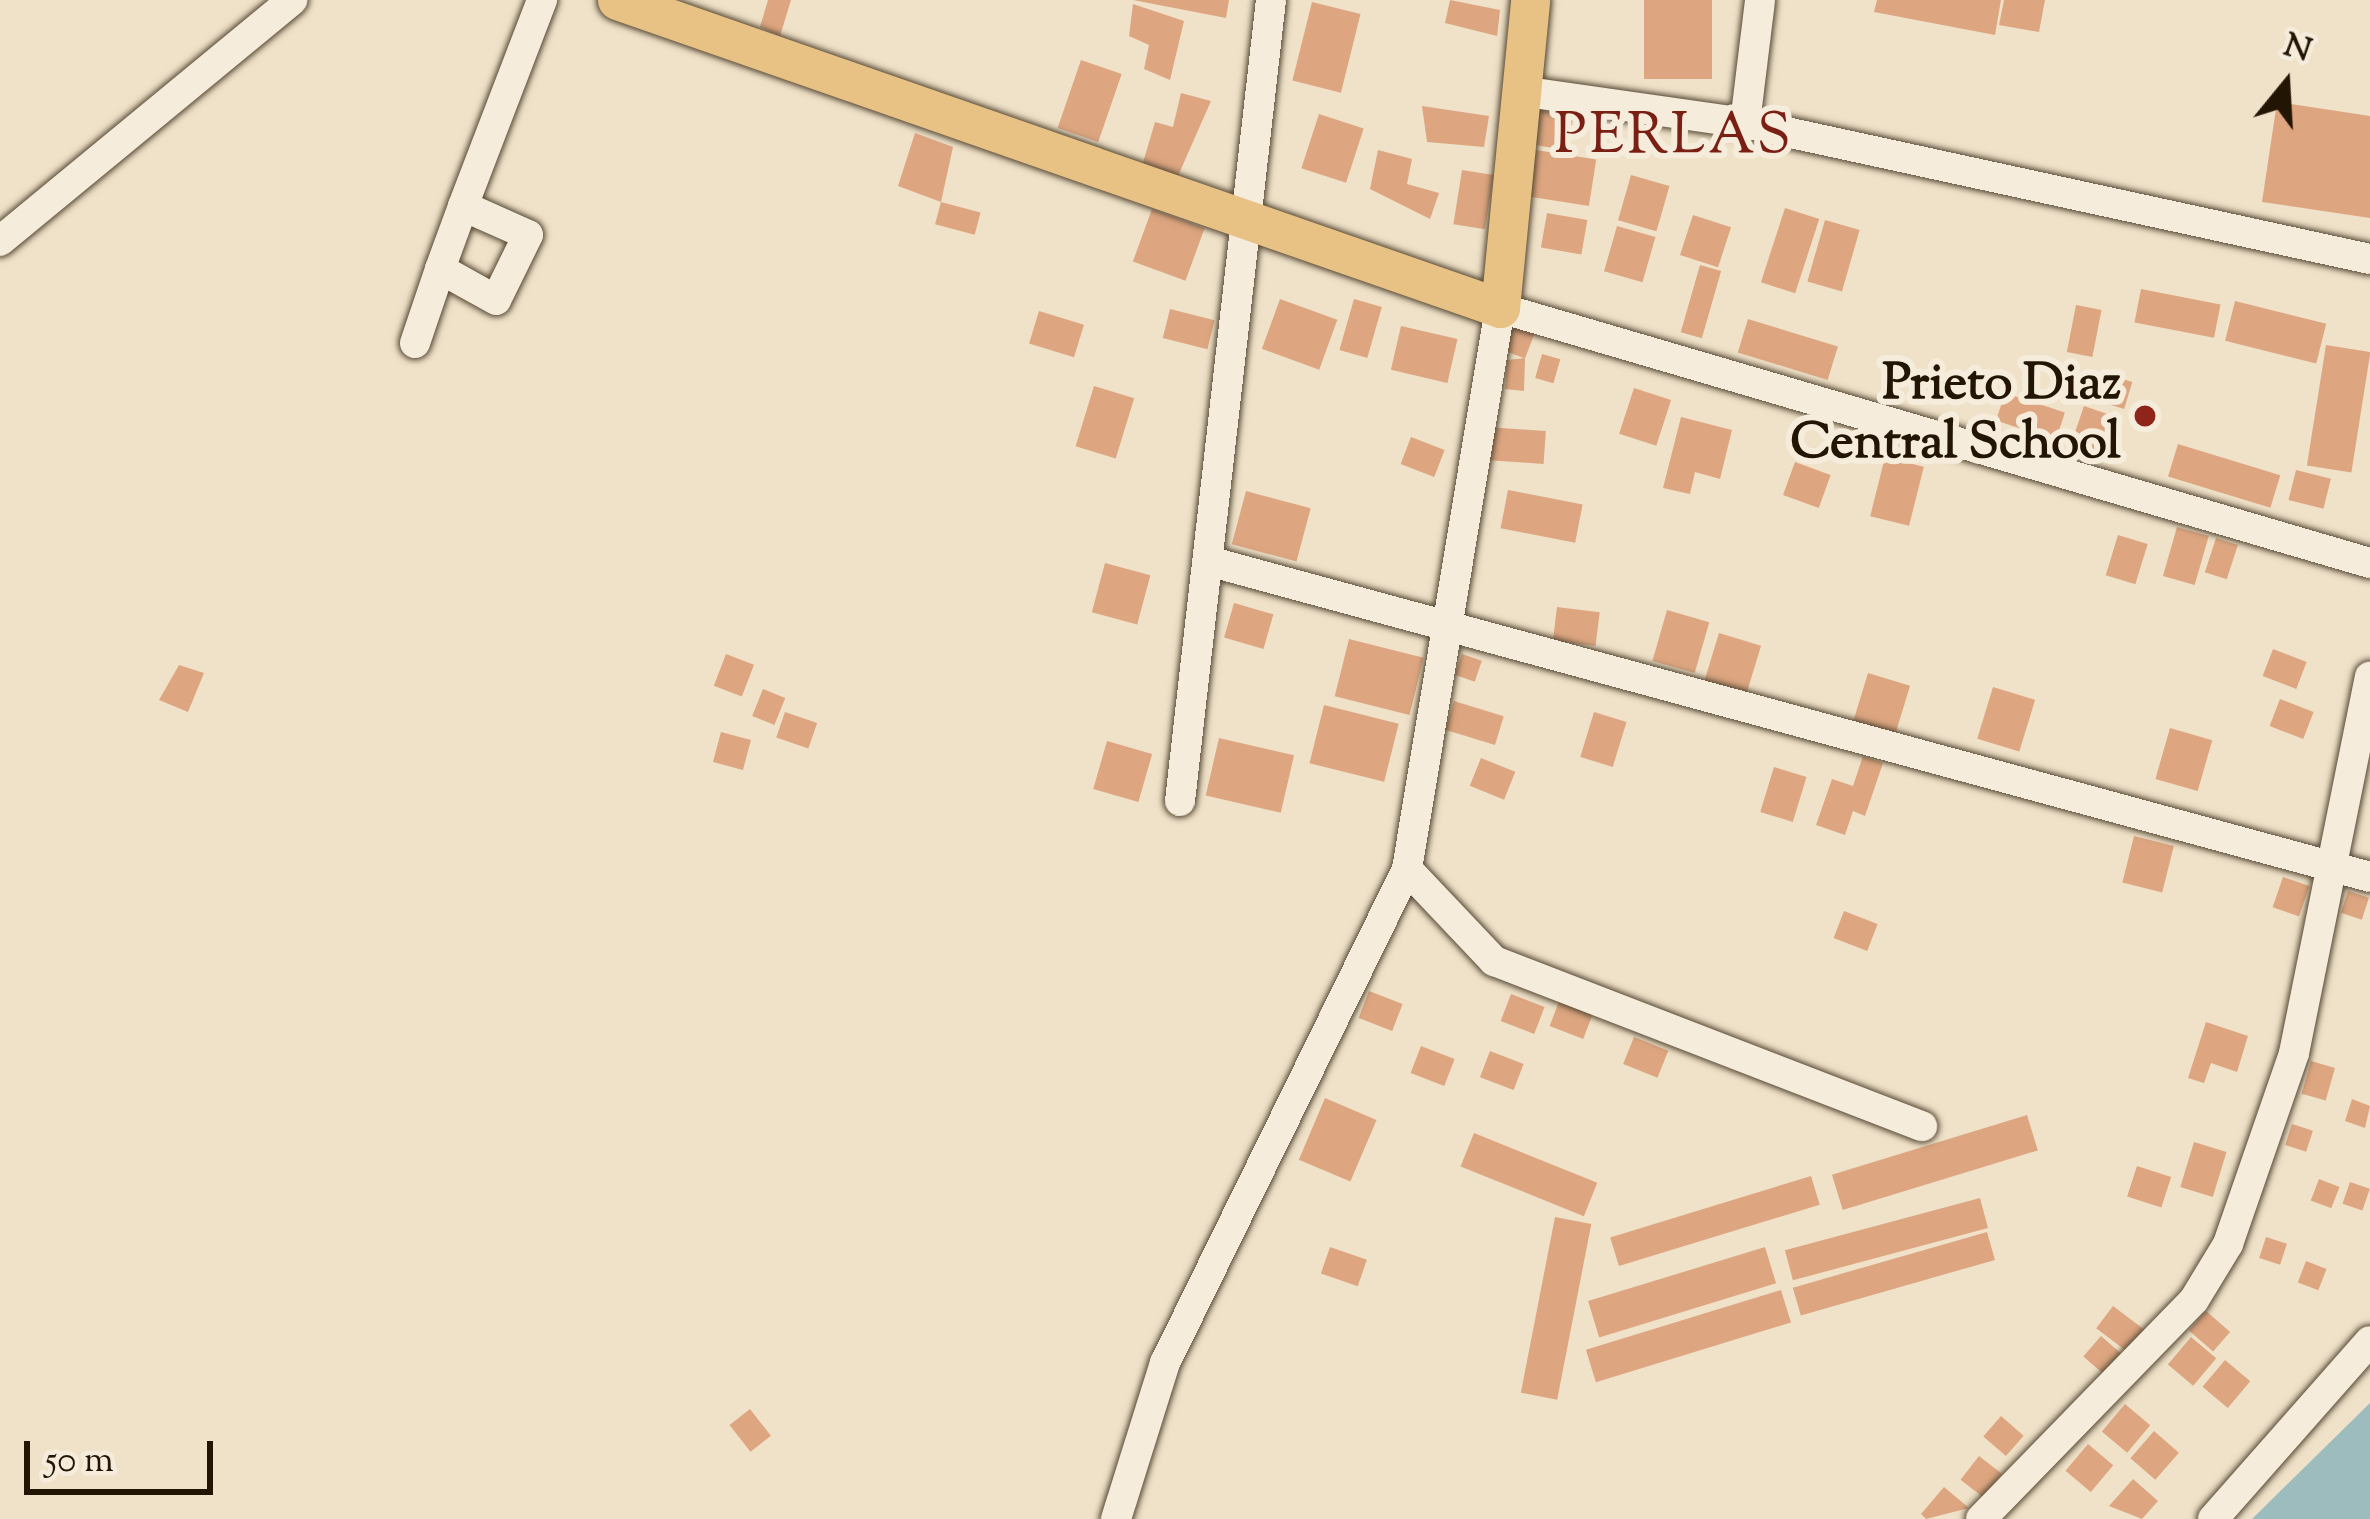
<!DOCTYPE html>
<style>
body{margin:0}
#map{position:relative;width:2370px;height:1519px;overflow:hidden;background:#f0e2c9;font-family:"Sorts Mill Goudy",serif}
div>[style]{position:absolute}
[style*='--x']{left:calc(var(--x)*1px);top:calc(var(--y)*1px);width:calc(var(--w)*1px);rotate:calc(var(--a)*1deg)}
.water>*{inset:0;background:#9dbcbe}
.building>*{inset:0;background:#dda680;transform-origin:0 0}
.roads{filter:drop-shadow(0 0 3px #564834) drop-shadow(0 0 3px #564834)}
.minor>*{height:30px;margin:-15px;padding:0 15px;transform-origin:15px;border-radius:15px;background:#f5ecdc}
.major>*{height:39px;margin:-19.5px;padding:0 19.5px;transform-origin:19.5px;border-radius:19.5px;background:#e8c184}
.dots>*{width:33px;height:33px;translate:-50% -50%;box-sizing:border-box;border:6px solid #f5ecdc;border-radius:50%}
span{translate:-50% -50%;white-space:nowrap;text-align:center;line-height:1.15;-webkit-text-stroke:12px #f5ecdc;paint-order:stroke}
.poi-label{font-size:51px;color:#231503;font-weight:700}
.right{translate:-100% -50%;text-align:right}
.quarter-label{font-size:57px;color:#7a1f14;letter-spacing:3px}
.north{position:absolute;left:2226px;top:24px;width:120px;height:120px;-webkit-text-stroke:9px #f5ecdc;paint-order:stroke;rotate:18deg;font-size:33px;font-weight:700;line-height:48px;text-align:center;color:#231503}
.north::after{content:'';display:block;margin:auto;width:42px;height:54px;background:#231503;clip-path:polygon(50% 0,100% 100%,50% 72%,0 100%)}
.scale{position:absolute;left:24px;top:1441px;width:189px;height:54px;box-sizing:border-box;border:6px solid #231503;border-top:0;padding-left:15px;font-size:36px;line-height:42px;white-space:nowrap;color:#231503;-webkit-text-stroke:9px #f5ecdc;paint-order:stroke}
</style>
<div id="map">
<div class="water">
<div style="clip-path:polygon(2370px 1403px,2370px 1519px,2252px 1519px)"></div>
</div>
<div class="building">
<div style="clip-path:polygon(768px 0,791px 0,780px 36px,760px 27px)"></div>
<div style="clip-path:polygon(1133px 0,1229px 0,1226px 18px)"></div>
<div style="clip-path:polygon(1450px 0,1500px 10px,1497px 36px,1445px 23px)"></div>
<div style="left:1644px;top:0;width:68px;height:79px"></div>
<div style="clip-path:polygon(1877px 0,2001px 0,1995px 35px,1874px 12px)"></div>
<div style="clip-path:polygon(2004px 0,2045px 0,2039px 32px,1999px 25px)"></div>
<div style="left:1312px;top:2px;width:50px;height:81px;rotate:14deg"></div>
<div style="clip-path:polygon(1133px 4px,1184px 21px,1170px 80px,1144px 69px,1149px 45px,1129px 36px)"></div>
<div style="left:1081px;top:60px;width:43px;height:72px;rotate:19deg"></div>
<div style="clip-path:polygon(1181px 93px,1211px 101px,1178px 176px,1142px 166px,1155px 122px,1173px 127px)"></div>
<div style="clip-path:polygon(2277px 102px,2370px 116px,2370px 218px,2262px 202px)"></div>
<div style="clip-path:polygon(1422px 106px,1489px 116px,1484px 147px,1427px 142px)"></div>
<div style="left:1533px;top:109px;width:41px;height:35px;rotate:10deg"></div>
<div style="left:1319px;top:114px;width:47px;height:57px;rotate:18deg"></div>
<div style="clip-path:polygon(915px 133px,953px 147px,941px 202px,898px 186px)"></div>
<div style="clip-path:polygon(1378px 150px,1412px 159px,1407px 184px,1439px 193px,1430px 219px,1370px 189px)"></div>
<div style="left:1536px;top:150px;width:61px;height:47px;rotate:9deg"></div>
<div style="left:1462px;top:170px;width:32px;height:55px;rotate:9deg"></div>
<div style="left:1631px;top:175px;width:40px;height:47px;rotate:16deg"></div>
<div style="left:941px;top:202px;width:41px;height:23px;rotate:15deg"></div>
<div style="left:1785px;top:208px;width:36px;height:78px;rotate:18deg"></div>
<div style="left:1152px;top:209px;width:56px;height:56px;rotate:20deg"></div>
<div style="left:1547px;top:213px;width:41px;height:35px;rotate:10deg"></div>
<div style="left:1693px;top:215px;width:40px;height:42px;rotate:18deg"></div>
<div style="left:1825px;top:220px;width:36px;height:64px;rotate:16deg"></div>
<div style="left:1617px;top:226px;width:40px;height:47px;rotate:16deg"></div>
<div style="left:1700px;top:265px;width:22px;height:70px;rotate:16deg"></div>
<div style="left:2141px;top:289px;width:81px;height:34px;rotate:11deg"></div>
<div style="left:1280px;top:299px;width:61px;height:53px;rotate:20deg"></div>
<div style="left:1354px;top:299px;width:29px;height:53px;rotate:16deg"></div>
<div style="left:2235px;top:301px;width:94px;height:41px;rotate:14deg"></div>
<div style="left:2076px;top:305px;width:26px;height:48px;rotate:11deg"></div>
<div style="left:1170px;top:309px;width:46px;height:30px;rotate:14deg"></div>
<div style="left:1039px;top:311px;width:47px;height:34px;rotate:17deg"></div>
<div style="left:1748px;top:319px;width:94px;height:35px;rotate:17deg"></div>
<div style="left:1510px;top:325px;width:26px;height:26px;rotate:21deg"></div>
<div style="left:1401px;top:326px;width:58px;height:45px;rotate:13deg"></div>
<div style="left:2326px;top:345px;width:45px;height:122px;rotate:9deg"></div>
<div style="left:1542px;top:354px;width:19px;height:25px;rotate:16deg"></div>
<div style="clip-path:polygon(1525px 358px,1524px 391px,1505px 389px,1507px 360px)"></div>
<div style="left:2096px;top:371px;width:38px;height:28px;rotate:17deg"></div>
<div style="left:1094px;top:386px;width:42px;height:63px;rotate:17deg"></div>
<div style="left:1634px;top:388px;width:39px;height:48px;rotate:18deg"></div>
<div style="left:2005px;top:393px;width:63px;height:29px;rotate:18deg"></div>
<div style="left:2084px;top:406px;width:31px;height:46px;rotate:19deg"></div>
<div style="clip-path:polygon(1681px 417px,1732px 430px,1720px 479px,1695px 472px,1690px 494px,1663px 488px)"></div>
<div style="left:1488px;top:427px;width:58px;height:33px;rotate:4deg"></div>
<div style="left:1411px;top:437px;width:36px;height:29px;rotate:21deg"></div>
<div style="left:2178px;top:444px;width:107px;height:34px;rotate:17deg"></div>
<div style="left:1885px;top:457px;width:40px;height:61px;rotate:14deg"></div>
<div style="left:1795px;top:462px;width:38px;height:35px;rotate:20deg"></div>
<div style="left:2296px;top:470px;width:36px;height:31px;rotate:14deg"></div>
<div style="left:1508px;top:490px;width:76px;height:39px;rotate:11deg"></div>
<div style="left:1246px;top:491px;width:67px;height:55px;rotate:15deg"></div>
<div style="left:2177px;top:527px;width:33px;height:51px;rotate:16deg"></div>
<div style="left:2118px;top:535px;width:31px;height:42px;rotate:17deg"></div>
<div style="left:2216px;top:538px;width:23px;height:36px;rotate:18deg"></div>
<div style="left:1105px;top:563px;width:47px;height:51px;rotate:15deg"></div>
<div style="left:1234px;top:603px;width:41px;height:36px;rotate:16deg"></div>
<div style="left:1557px;top:607px;width:43px;height:34px;rotate:7deg"></div>
<div style="left:1667px;top:610px;width:44px;height:53px;rotate:16deg"></div>
<div style="left:1719px;top:633px;width:44px;height:53px;rotate:17deg"></div>
<div style="left:1349px;top:639px;width:77px;height:59px;rotate:14deg"></div>
<div style="left:2273px;top:649px;width:36px;height:29px;rotate:21deg"></div>
<div style="left:726px;top:654px;width:30px;height:34px;rotate:21deg"></div>
<div style="left:1462px;top:654px;width:21px;height:22px;rotate:19deg"></div>
<div style="clip-path:polygon(179px 665px,204px 673px,188px 712px,159px 700px)"></div>
<div style="left:1868px;top:673px;width:44px;height:54px;rotate:17deg"></div>
<div style="left:1993px;top:687px;width:44px;height:54px;rotate:17deg"></div>
<div style="left:763px;top:689px;width:24px;height:29px;rotate:22deg"></div>
<div style="left:2280px;top:699px;width:36px;height:29px;rotate:21deg"></div>
<div style="left:1454px;top:701px;width:52px;height:30px;rotate:17deg"></div>
<div style="left:1324px;top:705px;width:77px;height:60px;rotate:14deg"></div>
<div style="left:785px;top:712px;width:34px;height:27px;rotate:19deg"></div>
<div style="left:1594px;top:712px;width:34px;height:47px;rotate:17deg"></div>
<div style="left:2170px;top:728px;width:44px;height:53px;rotate:16deg"></div>
<div style="left:721px;top:732px;width:31px;height:31px;rotate:15deg"></div>
<div style="left:1219px;top:738px;width:77px;height:59px;rotate:13deg"></div>
<div style="left:1107px;top:741px;width:47px;height:50px;rotate:16deg"></div>
<div style="clip-path:polygon(1863px 756px,1883px 763px,1865px 816px,1853px 811px,1845px 835px,1816px 825px,1832px 779px,1853px 786px)"></div>
<div style="left:1481px;top:758px;width:37px;height:30px;rotate:22deg"></div>
<div style="left:1774px;top:767px;width:34px;height:47px;rotate:17deg"></div>
<div style="left:2134px;top:836px;width:41px;height:48px;rotate:14deg"></div>
<div style="left:2283px;top:877px;width:28px;height:32px;rotate:19deg"></div>
<div style="left:2348px;top:891px;width:22px;height:23px;rotate:18deg"></div>
<div style="left:1844px;top:911px;width:36px;height:29px;rotate:21deg"></div>
<div style="left:1369px;top:991px;width:36px;height:29px;rotate:21deg"></div>
<div style="left:1511px;top:994px;width:36px;height:29px;rotate:21deg"></div>
<div style="left:1560px;top:999px;width:36px;height:29px;rotate:21deg"></div>
<div style="clip-path:polygon(2206px 1022px,2248px 1036px,2237px 1072px,2211px 1063px,2204px 1083px,2188px 1078px)"></div>
<div style="left:1634px;top:1037px;width:37px;height:29px;rotate:22deg"></div>
<div style="left:1421px;top:1046px;width:36px;height:29px;rotate:21deg"></div>
<div style="left:1490px;top:1051px;width:36px;height:28px;rotate:21deg"></div>
<div style="left:2311px;top:1061px;width:25px;height:34px;rotate:16deg"></div>
<div style="left:1325px;top:1098px;width:56px;height:67px;rotate:23deg"></div>
<div style="clip-path:polygon(2352px 1099px,2370px 1106px,2365px 1128px,2345px 1121px)"></div>
<div style="left:2027px;top:1115px;width:37px;height:204px;rotate:73deg"></div>
<div style="left:2292px;top:1124px;width:22px;height:22px;rotate:18deg"></div>
<div style="left:1474px;top:1133px;width:133px;height:36px;rotate:22deg"></div>
<div style="left:2194px;top:1142px;width:34px;height:47px;rotate:17deg"></div>
<div style="left:2137px;top:1166px;width:36px;height:32px;rotate:18deg"></div>
<div style="left:1811px;top:1176px;width:30px;height:210px;rotate:73deg"></div>
<div style="left:2319px;top:1179px;width:22px;height:23px;rotate:21deg"></div>
<div style="left:2350px;top:1182px;width:21px;height:23px;rotate:19deg"></div>
<div style="left:1980px;top:1198px;width:31px;height:202px;rotate:75deg"></div>
<div style="left:1555px;top:1217px;width:37px;height:179px;rotate:11deg"></div>
<div style="left:1987px;top:1232px;width:29px;height:202px;rotate:74deg"></div>
<div style="left:2266px;top:1237px;width:22px;height:22px;rotate:18deg"></div>
<div style="left:1330px;top:1247px;width:39px;height:28px;rotate:19deg"></div>
<div style="left:1765px;top:1247px;width:38px;height:185px;rotate:73deg"></div>
<div style="left:2306px;top:1261px;width:22px;height:23px;rotate:21deg"></div>
<div style="left:1781px;top:1290px;width:34px;height:204px;rotate:73deg"></div>
<div style="left:2113px;top:1306px;width:44px;height:28px;rotate:37deg"></div>
<div style="left:2206px;top:1311px;width:32px;height:26px;rotate:41deg"></div>
<div style="left:2101px;top:1336px;width:30px;height:27px;rotate:41deg"></div>
<div style="left:2191px;top:1337px;width:33px;height:36px;rotate:40deg"></div>
<div style="left:2225px;top:1360px;width:33px;height:35px;rotate:40deg"></div>
<div style="left:2125px;top:1404px;width:33px;height:36px;rotate:40deg"></div>
<div style="left:750px;top:1409px;width:34px;height:26px;rotate:52deg"></div>
<div style="left:2001px;top:1416px;width:30px;height:27px;rotate:41deg"></div>
<div style="left:2154px;top:1431px;width:33px;height:36px;rotate:41deg"></div>
<div style="left:2088px;top:1444px;width:33px;height:35px;rotate:40deg"></div>
<div style="left:1979px;top:1456px;width:29px;height:30px;rotate:38deg"></div>
<div style="clip-path:polygon(2133px 1479px,2158px 1501px,2142px 1519px,2109px 1506px)"></div>
<div style="clip-path:polygon(1944px 1487px,1969px 1508px,1926px 1519px,1921px 1514px)"></div>
</div>
<div class="roads">
<div class="minor">
<div style="--x:1520;--y:91;--w:227;--a:8.1"></div>
<div style="--x:1745;--y:123;--w:124;--a:-83"></div>
<div style="--x:1745;--y:123;--w:640;--a:12.28"></div>
<div style="--x:463;--y:206;--w:71;--a:24"></div>
<div style="--x:528;--y:235;--w:72;--a:116.2"></div>
<div style="--x:496;--y:300;--w:64;--a:-151"></div>
<div style="--x:440;--y:269;--w:67;--a:-69.9"></div>
<div style="--x:463;--y:206;--w:221;--a:-69"></div>
<div style="--x:0;--y:241;--w:379;--a:-39.5"></div>
<div style="--x:415;--y:343;--w:78;--a:-71.3"></div>
<div style="--x:1208;--y:561;--w:1204;--a:15.21"></div>
<div style="--x:1180;--y:801;--w:806;--a:-83.52"></div>
<div style="--x:1407;--y:869;--w:127;--a:46.6"></div>
<div style="--x:1494;--y:961;--w:459;--a:21.1"></div>
<div style="--x:1116;--y:1519;--w:164;--a:-72.6"></div>
<div style="--x:1165;--y:1363;--w:550;--a:-63.9"></div>
<div style="--x:1407;--y:869;--w:569;--a:-80.59"></div>
<div style="--x:1500;--y:308;--w:907;--a:16.34"></div>
<div style="--x:1981;--y:1519;--w:305;--a:-45.8"></div>
<div style="--x:2194;--y:1300;--w:66;--a:-58.7"></div>
<div style="--x:2228;--y:1244;--w:202;--a:-70.9"></div>
<div style="--x:2294;--y:1053;--w:384;--a:-78.6"></div>
<div style="--x:2213;--y:1519;--w:237;--a:-48.6"></div>
</div>
<div class="major">
<div style="--x:617;--y:0;--w:935;--a:19.23"></div>
<div style="--x:1500;--y:308;--w:309;--a:-84.4"></div>
</div>
</div>
<div class="dots">
<div style="left:2145px;top:416px;background:#8f2418"></div>
</div>
<div class="poi-label">
<span class="right" style="left:2121px;top:416px">Prieto Diaz<br>Central School</span>
</div>
<div class="quarter-label">
<span style="left:1674px;top:139px">PERLAS</span>
</div>
<div class="north">N</div>
<div class="scale">50 m</div>
</div>
